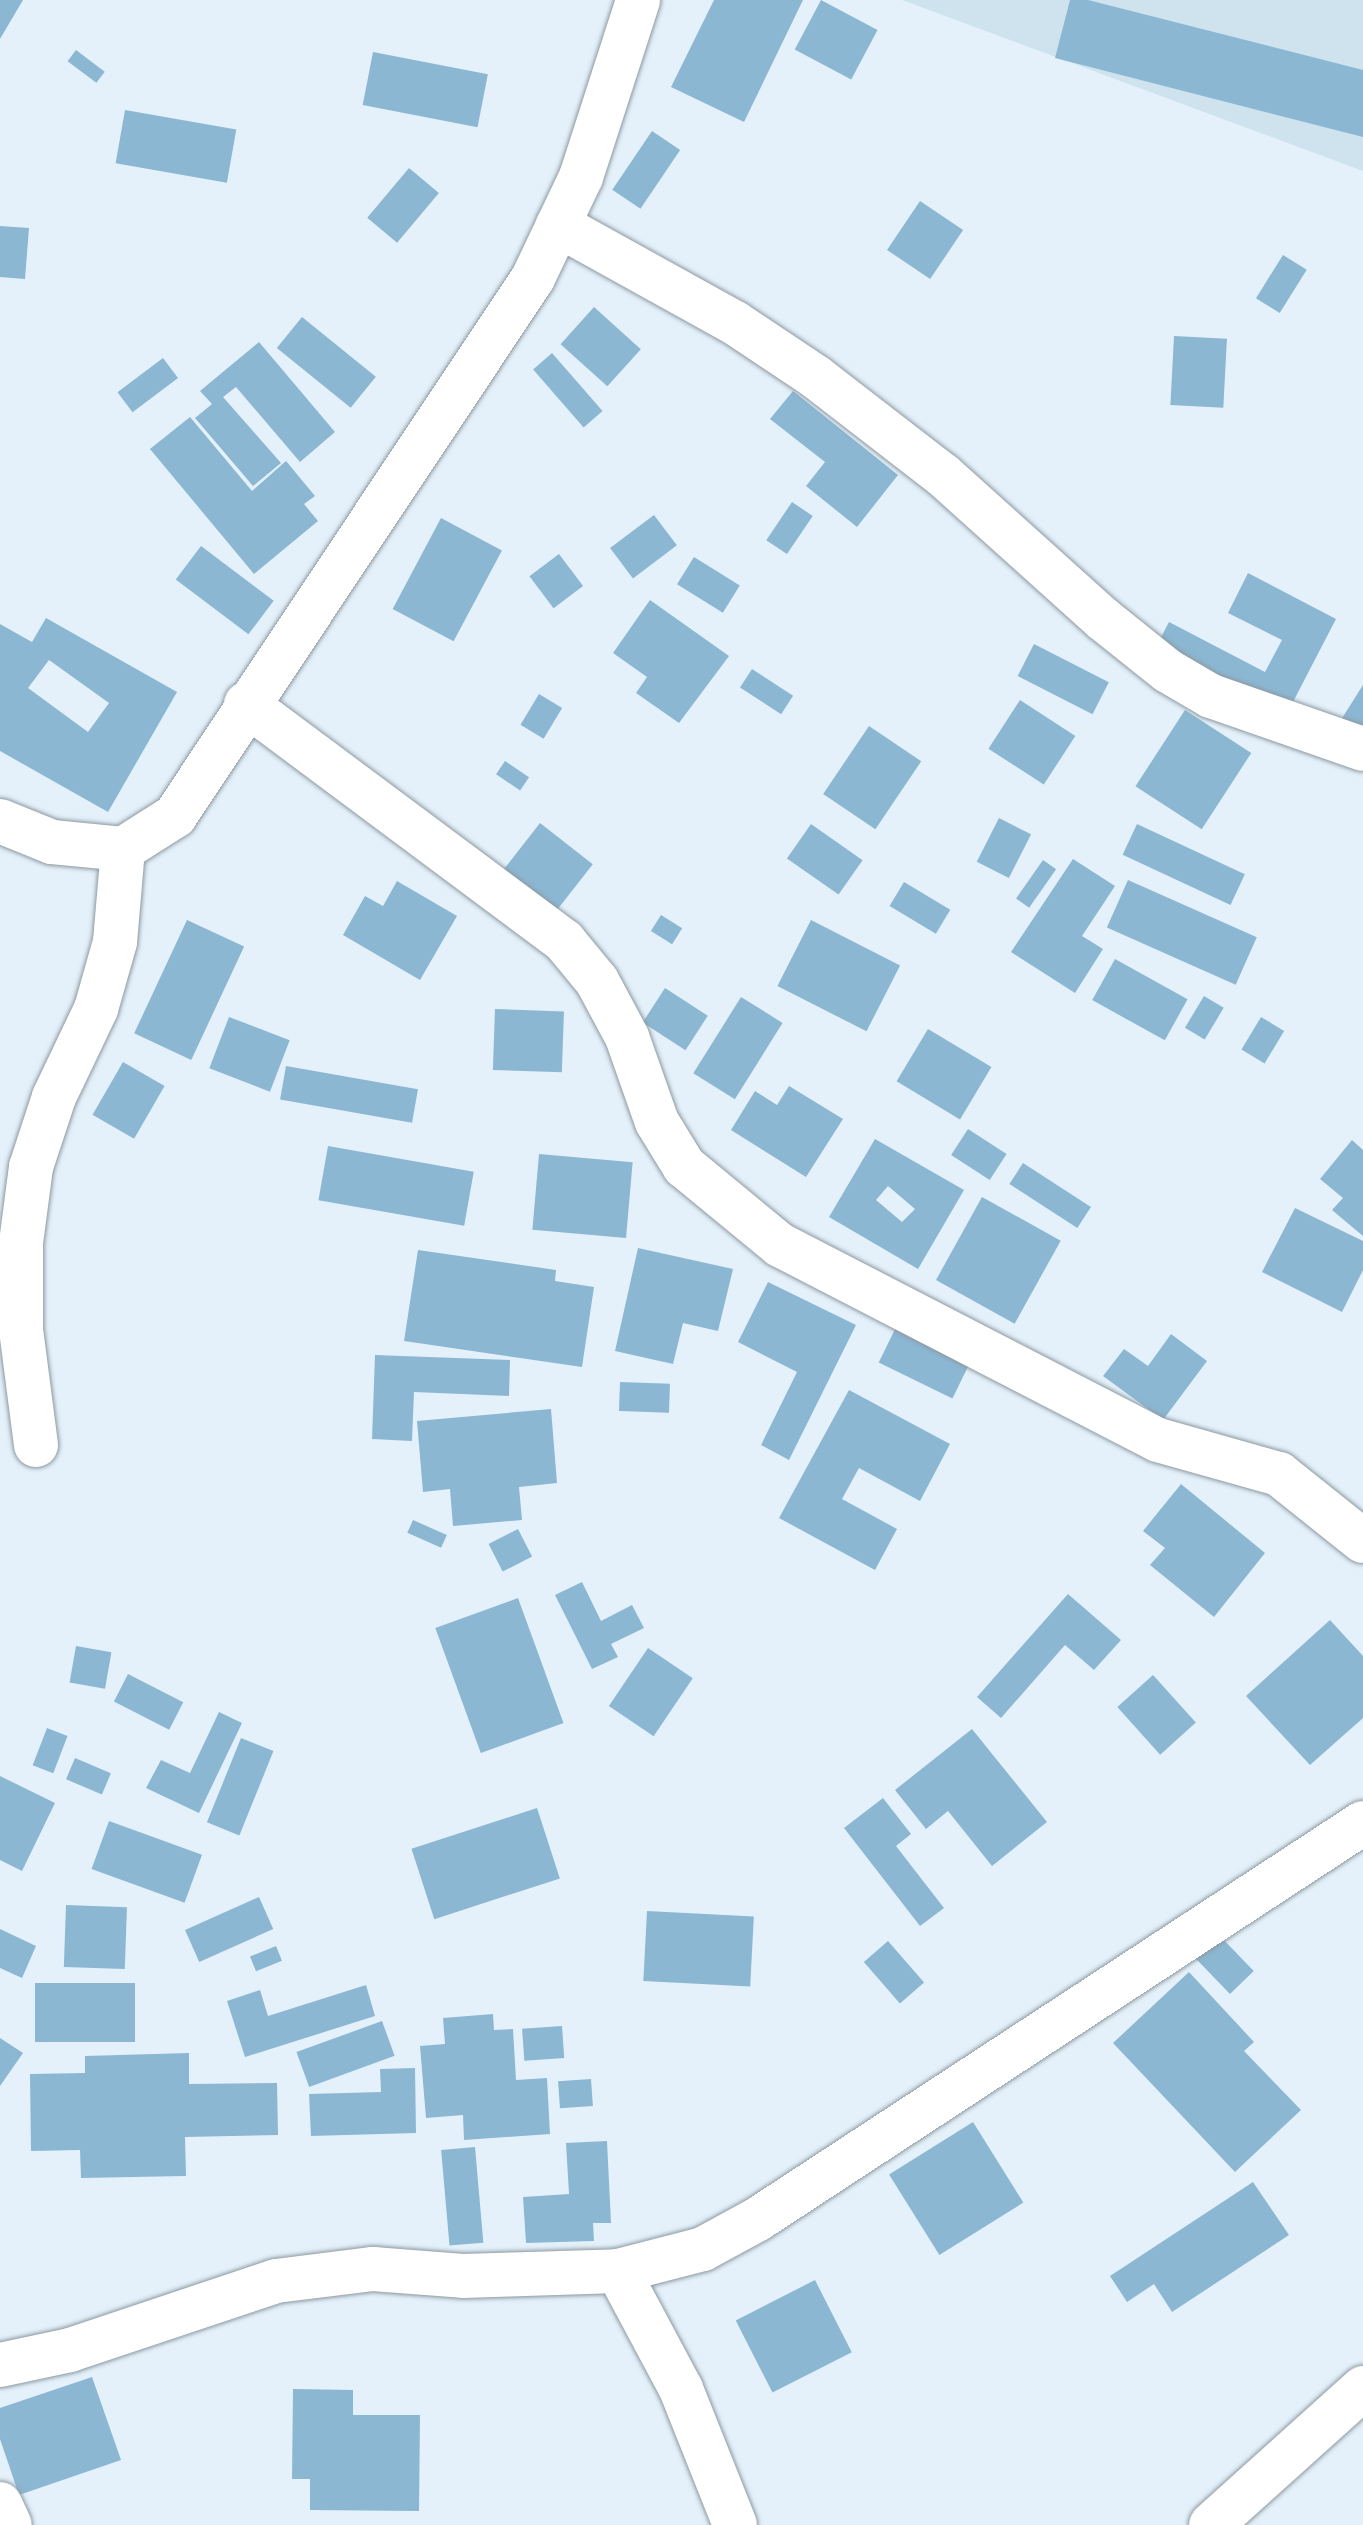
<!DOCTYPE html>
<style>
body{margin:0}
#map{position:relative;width:1363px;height:2525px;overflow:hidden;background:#e4f1fa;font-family:"Sofia Sans Condensed",sans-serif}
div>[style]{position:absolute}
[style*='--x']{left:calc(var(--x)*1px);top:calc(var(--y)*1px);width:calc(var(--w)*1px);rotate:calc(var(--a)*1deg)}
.built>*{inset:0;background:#cfe3ef}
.building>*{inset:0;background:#8bb7d3;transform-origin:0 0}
.roads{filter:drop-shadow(0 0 2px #8d99a1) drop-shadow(0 0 2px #8d99a1)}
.street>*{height:44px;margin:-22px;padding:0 22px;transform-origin:22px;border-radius:22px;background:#fff}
span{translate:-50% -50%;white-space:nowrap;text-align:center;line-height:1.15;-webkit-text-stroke:8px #fff;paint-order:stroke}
</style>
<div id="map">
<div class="built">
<div style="clip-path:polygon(902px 0,1363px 0,1363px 171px)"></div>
</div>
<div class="building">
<div style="clip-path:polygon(0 0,23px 0,0 39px)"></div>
<div style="clip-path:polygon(714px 0,803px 0,744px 122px,671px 87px)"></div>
<div style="left:821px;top:0;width:64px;height:56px;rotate:28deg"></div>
<div style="clip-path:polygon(1070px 0,1088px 0,1363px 70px,1363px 137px,1055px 58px)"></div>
<div style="left:76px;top:50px;width:36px;height:14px;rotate:37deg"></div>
<div style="left:373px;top:52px;width:117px;height:54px;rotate:11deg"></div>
<div style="left:125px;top:110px;width:113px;height:54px;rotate:10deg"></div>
<div style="left:652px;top:131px;width:34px;height:71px;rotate:34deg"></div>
<div style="left:409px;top:168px;width:39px;height:65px;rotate:40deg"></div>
<div style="left:920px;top:201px;width:52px;height:59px;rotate:34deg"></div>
<div style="clip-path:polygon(0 226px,29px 228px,25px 279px,0 277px)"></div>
<div style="left:1283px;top:255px;width:28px;height:51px;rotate:32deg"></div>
<div style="left:594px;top:307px;width:63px;height:50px;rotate:42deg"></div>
<div style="left:302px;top:317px;width:95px;height:40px;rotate:39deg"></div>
<div style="left:1174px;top:336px;width:53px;height:69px;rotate:3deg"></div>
<div style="clip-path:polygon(259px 342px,335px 432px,300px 462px,236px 387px,223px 397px,281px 463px,253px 486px,195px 418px,212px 404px,200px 391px)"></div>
<div style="left:552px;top:353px;width:77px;height:25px;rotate:49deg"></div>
<div style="left:163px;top:358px;width:25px;height:57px;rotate:53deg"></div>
<div style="clip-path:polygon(793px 391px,898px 475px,857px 527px,806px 486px,825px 462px,770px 419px)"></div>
<div style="clip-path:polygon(190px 417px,252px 491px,286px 461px,315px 496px,304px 504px,318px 521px,254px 574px,150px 449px)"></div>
<div style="left:792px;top:502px;width:25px;height:46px;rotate:34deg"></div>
<div style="left:654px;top:515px;width:38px;height:55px;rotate:53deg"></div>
<div style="left:441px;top:518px;width:69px;height:103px;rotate:28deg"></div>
<div style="left:201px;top:546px;width:91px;height:42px;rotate:37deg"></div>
<div style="left:559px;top:554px;width:40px;height:37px;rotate:53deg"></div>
<div style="left:694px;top:557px;width:54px;height:32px;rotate:32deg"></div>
<div style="clip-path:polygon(1248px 573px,1336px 619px,1280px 727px,1149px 660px,1169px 622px,1265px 672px,1282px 640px,1228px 613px)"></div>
<div style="clip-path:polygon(650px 600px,729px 656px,679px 723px,636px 693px,647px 677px,613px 653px)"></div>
<div style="clip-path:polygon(evenodd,46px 618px,177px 692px,108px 812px,0 751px,0 624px,32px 642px,46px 618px,49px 660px,109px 703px,88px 732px,28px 688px,49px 660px)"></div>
<div style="left:1034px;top:644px;width:84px;height:36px;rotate:27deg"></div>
<div style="left:752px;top:669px;width:49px;height:22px;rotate:33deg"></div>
<div style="clip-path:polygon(1363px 685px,1363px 738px,1339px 723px)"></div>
<div style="left:539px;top:694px;width:27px;height:36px;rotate:31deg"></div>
<div style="left:1020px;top:700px;width:66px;height:58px;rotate:33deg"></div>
<div style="left:1185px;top:710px;width:79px;height:91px;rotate:33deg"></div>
<div style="left:869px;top:726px;width:63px;height:82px;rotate:34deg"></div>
<div style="left:505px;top:761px;width:29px;height:16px;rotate:34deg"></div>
<div style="left:999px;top:818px;width:36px;height:49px;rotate:27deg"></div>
<div style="left:540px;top:823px;width:67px;height:61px;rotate:38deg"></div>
<div style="left:811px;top:824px;width:63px;height:42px;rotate:35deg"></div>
<div style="left:1137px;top:824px;width:119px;height:34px;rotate:25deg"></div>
<div style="clip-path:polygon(1073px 859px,1115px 886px,1082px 936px,1103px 949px,1075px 993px,1011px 952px)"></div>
<div style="left:1043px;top:860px;width:16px;height:47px;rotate:35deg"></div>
<div style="left:1128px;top:880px;width:141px;height:52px;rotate:24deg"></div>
<div style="clip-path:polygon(397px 881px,457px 916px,420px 980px,343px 935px,365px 896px,383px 906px)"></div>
<div style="left:904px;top:882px;width:54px;height:28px;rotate:31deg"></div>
<div style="left:661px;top:915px;width:25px;height:19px;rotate:32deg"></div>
<div style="left:187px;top:920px;width:63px;height:125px;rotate:25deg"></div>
<div style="left:811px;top:920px;width:100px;height:74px;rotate:27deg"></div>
<div style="left:1115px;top:959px;width:83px;height:47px;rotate:29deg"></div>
<div style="left:665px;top:988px;width:51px;height:41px;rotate:33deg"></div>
<div style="left:1204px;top:996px;width:23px;height:37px;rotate:31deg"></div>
<div style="left:741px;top:997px;width:49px;height:90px;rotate:32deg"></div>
<div style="left:495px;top:1009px;width:69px;height:61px;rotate:2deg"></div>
<div style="left:229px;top:1017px;width:65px;height:55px;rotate:21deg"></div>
<div style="left:1261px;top:1017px;width:27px;height:38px;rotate:31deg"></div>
<div style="left:928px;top:1029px;width:74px;height:61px;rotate:31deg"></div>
<div style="left:123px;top:1062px;width:48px;height:61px;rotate:30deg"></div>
<div style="left:286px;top:1066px;width:134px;height:34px;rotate:10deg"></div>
<div style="clip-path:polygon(789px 1086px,843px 1119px,806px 1177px,731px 1130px,755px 1091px,777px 1105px)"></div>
<div style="left:968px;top:1129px;width:46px;height:31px;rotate:33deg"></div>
<div style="clip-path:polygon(evenodd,875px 1139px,964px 1190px,918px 1269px,829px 1217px,875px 1139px,888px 1186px,915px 1209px,902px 1222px,876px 1200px,888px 1186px)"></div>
<div style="clip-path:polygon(1352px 1140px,1363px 1150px,1363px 1236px,1332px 1210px,1343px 1198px,1320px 1179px)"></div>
<div style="left:328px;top:1146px;width:148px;height:55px;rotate:10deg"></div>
<div style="left:539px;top:1154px;width:94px;height:76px;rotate:5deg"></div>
<div style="left:1023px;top:1163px;width:81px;height:25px;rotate:33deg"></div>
<div style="left:982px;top:1197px;width:90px;height:95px;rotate:29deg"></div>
<div style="clip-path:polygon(1295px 1208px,1363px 1241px,1363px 1270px,1342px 1312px,1262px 1272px)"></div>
<div style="clip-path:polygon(638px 1248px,733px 1269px,718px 1331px,683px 1323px,673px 1364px,615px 1351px)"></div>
<div style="clip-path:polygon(418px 1250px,556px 1270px,555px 1281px,594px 1287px,582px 1367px,404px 1341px)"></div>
<div style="clip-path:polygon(768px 1282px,856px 1325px,789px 1460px,761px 1445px,797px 1372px,738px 1342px)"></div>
<div style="left:898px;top:1323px;width:82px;height:44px;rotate:26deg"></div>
<div style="clip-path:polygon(1171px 1334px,1207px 1361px,1163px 1420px,1103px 1376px,1124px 1349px,1148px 1366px)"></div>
<div style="clip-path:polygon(375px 1355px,510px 1360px,509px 1396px,414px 1392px,412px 1441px,372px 1439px)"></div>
<div style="left:620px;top:1382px;width:50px;height:29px;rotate:2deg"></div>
<div style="clip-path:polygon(849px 1390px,950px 1444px,920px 1501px,859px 1468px,842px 1499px,897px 1529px,875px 1570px,779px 1518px)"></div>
<div style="clip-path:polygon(551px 1409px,557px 1483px,519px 1487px,522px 1520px,453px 1526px,450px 1489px,423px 1492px,417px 1421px)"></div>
<div style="clip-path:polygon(1181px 1484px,1265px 1553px,1214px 1617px,1150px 1565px,1165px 1548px,1143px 1531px)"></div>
<div style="left:413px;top:1520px;width:37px;height:14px;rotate:24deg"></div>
<div style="left:518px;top:1529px;width:31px;height:33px;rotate:63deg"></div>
<div style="clip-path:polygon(582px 1582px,601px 1621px,632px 1605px,644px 1628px,611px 1644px,618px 1657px,592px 1669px,555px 1595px)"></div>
<div style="clip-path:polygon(1068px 1594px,1121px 1640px,1094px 1670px,1065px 1645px,1001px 1718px,977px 1697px)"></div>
<div style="left:518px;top:1598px;width:133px;height:88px;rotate:70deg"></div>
<div style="clip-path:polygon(1330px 1620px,1363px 1656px,1363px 1718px,1310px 1765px,1246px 1696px)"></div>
<div style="left:76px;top:1646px;width:36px;height:37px;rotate:10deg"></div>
<div style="left:648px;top:1648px;width:54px;height:70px;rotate:34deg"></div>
<div style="left:128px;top:1674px;width:62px;height:31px;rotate:27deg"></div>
<div style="left:1153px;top:1675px;width:64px;height:48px;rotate:48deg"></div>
<div style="clip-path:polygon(219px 1712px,242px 1723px,199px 1813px,146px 1788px,161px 1760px,190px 1773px)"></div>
<div style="left:47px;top:1728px;width:22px;height:40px;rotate:21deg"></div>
<div style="clip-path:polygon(972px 1729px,1047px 1822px,992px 1866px,948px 1811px,926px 1829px,895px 1790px)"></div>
<div style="left:241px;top:1738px;width:35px;height:91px;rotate:22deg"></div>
<div style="left:75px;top:1758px;width:39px;height:23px;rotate:23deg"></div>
<div style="clip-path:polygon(0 1776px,55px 1803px,22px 1871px,0 1860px)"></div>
<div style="clip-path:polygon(883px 1798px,911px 1834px,896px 1846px,944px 1908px,920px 1926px,844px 1828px)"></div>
<div style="left:537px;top:1808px;width:74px;height:132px;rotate:72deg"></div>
<div style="left:109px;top:1821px;width:99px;height:51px;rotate:20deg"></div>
<div style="left:259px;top:1897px;width:35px;height:81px;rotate:66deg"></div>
<div style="left:66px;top:1905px;width:61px;height:62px;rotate:2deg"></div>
<div style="left:647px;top:1911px;width:107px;height:70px;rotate:3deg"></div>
<div style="clip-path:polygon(0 1929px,36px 1946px,22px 1978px,0 1968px)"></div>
<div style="left:1219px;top:1935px;width:50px;height:33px;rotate:46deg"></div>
<div style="left:888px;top:1941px;width:55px;height:32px;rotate:49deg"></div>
<div style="left:276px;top:1946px;width:16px;height:28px;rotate:68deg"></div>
<div style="clip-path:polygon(1189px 1972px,1254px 2042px,1244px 2051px,1301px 2110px,1235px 2172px,1113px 2043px)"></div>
<div style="left:35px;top:1983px;width:100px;height:59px"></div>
<div style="clip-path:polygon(366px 1985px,375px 2016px,245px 2057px,227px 2001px,260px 1990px,268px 2016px)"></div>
<div style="clip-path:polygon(493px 2014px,494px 2030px,513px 2029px,516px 2080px,547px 2078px,550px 2134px,464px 2140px,463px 2115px,426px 2118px,420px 2046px,445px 2044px,443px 2018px)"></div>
<div style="left:382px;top:2021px;width:37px;height:91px;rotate:70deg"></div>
<div style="left:562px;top:2026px;width:32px;height:40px;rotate:86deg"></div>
<div style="clip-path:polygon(0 2038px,23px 2053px,0 2086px)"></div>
<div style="clip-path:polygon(189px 2053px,189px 2084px,277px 2083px,278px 2135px,185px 2137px,186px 2176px,81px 2178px,80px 2150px,31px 2151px,30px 2074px,85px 2073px,85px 2056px)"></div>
<div style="clip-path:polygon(415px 2068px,416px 2133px,311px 2136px,309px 2094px,381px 2092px,380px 2069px)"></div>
<div style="left:591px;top:2079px;width:27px;height:33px;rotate:86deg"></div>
<div style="left:973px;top:2122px;width:95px;height:99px;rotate:58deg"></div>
<div style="clip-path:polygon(607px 2141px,611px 2223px,593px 2223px,594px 2241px,526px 2243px,523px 2197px,569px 2194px,566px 2143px)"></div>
<div style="left:475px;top:2147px;width:96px;height:34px;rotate:85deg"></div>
<div style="clip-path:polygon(1253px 2182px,1289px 2235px,1172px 2312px,1154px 2284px,1127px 2302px,1110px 2276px)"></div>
<div style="left:815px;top:2280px;width:81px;height:89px;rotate:63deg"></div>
<div style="clip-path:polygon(92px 2377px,121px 2460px,19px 2495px,0 2439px,0 2408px)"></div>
<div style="clip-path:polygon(293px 2389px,353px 2390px,353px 2415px,420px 2415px,419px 2511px,310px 2510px,310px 2479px,292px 2479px)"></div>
</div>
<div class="roads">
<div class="street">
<div style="--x:558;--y:225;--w:202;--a:29"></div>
<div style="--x:735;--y:323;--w:97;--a:33.7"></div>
<div style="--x:816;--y:377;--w:160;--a:37.7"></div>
<div style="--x:943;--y:475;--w:215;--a:42"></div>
<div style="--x:1103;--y:619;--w:83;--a:38.7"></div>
<div style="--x:1168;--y:671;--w:50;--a:30.2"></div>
<div style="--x:1211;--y:696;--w:161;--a:19.2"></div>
<div style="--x:246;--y:704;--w:397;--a:36.7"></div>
<div style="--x:564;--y:941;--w:52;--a:50.5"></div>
<div style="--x:597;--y:981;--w:64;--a:61.8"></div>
<div style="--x:627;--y:1037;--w:90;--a:70.6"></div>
<div style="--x:657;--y:1122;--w:52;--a:58.5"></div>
<div style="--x:684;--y:1166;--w:124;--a:39.5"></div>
<div style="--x:780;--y:1245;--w:425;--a:27.3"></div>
<div style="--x:1158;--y:1440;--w:126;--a:15.7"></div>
<div style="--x:1279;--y:1474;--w:107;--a:38.6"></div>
<div style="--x:0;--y:821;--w:56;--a:22"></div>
<div style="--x:52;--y:842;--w:71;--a:5.6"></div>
<div style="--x:123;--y:849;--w:62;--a:-32.4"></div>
<div style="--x:175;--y:816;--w:646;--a:-56.36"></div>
<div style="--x:533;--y:278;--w:112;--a:-64.6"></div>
<div style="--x:581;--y:177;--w:186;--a:-72.1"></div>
<div style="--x:36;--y:1445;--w:116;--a:-97.4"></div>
<div style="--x:21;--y:1330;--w:87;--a:-90"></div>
<div style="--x:21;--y:1243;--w:77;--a:-82.5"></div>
<div style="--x:31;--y:1167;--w:74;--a:-71.8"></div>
<div style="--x:54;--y:1097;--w:98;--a:-64.5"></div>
<div style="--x:96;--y:1009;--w:70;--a:-74.2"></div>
<div style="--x:115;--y:942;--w:93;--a:-85.1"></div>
<div style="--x:618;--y:2271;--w:134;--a:61.9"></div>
<div style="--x:681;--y:2389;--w:146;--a:68.3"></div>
<div style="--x:0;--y:2365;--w:72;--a:-12.1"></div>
<div style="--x:70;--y:2350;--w:217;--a:-18.5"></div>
<div style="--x:276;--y:2281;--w:98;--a:-7.1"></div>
<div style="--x:373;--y:2269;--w:90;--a:4.4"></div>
<div style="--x:463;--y:2276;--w:155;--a:-1.8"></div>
<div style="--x:618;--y:2271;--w:88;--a:-14.5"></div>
<div style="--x:703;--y:2249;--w:63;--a:-28.6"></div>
<div style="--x:758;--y:2219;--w:723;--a:-33.21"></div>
<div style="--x:0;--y:2504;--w:23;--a:65"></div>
<div style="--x:1211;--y:2525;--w:205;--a:-42"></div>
</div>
</div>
</div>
